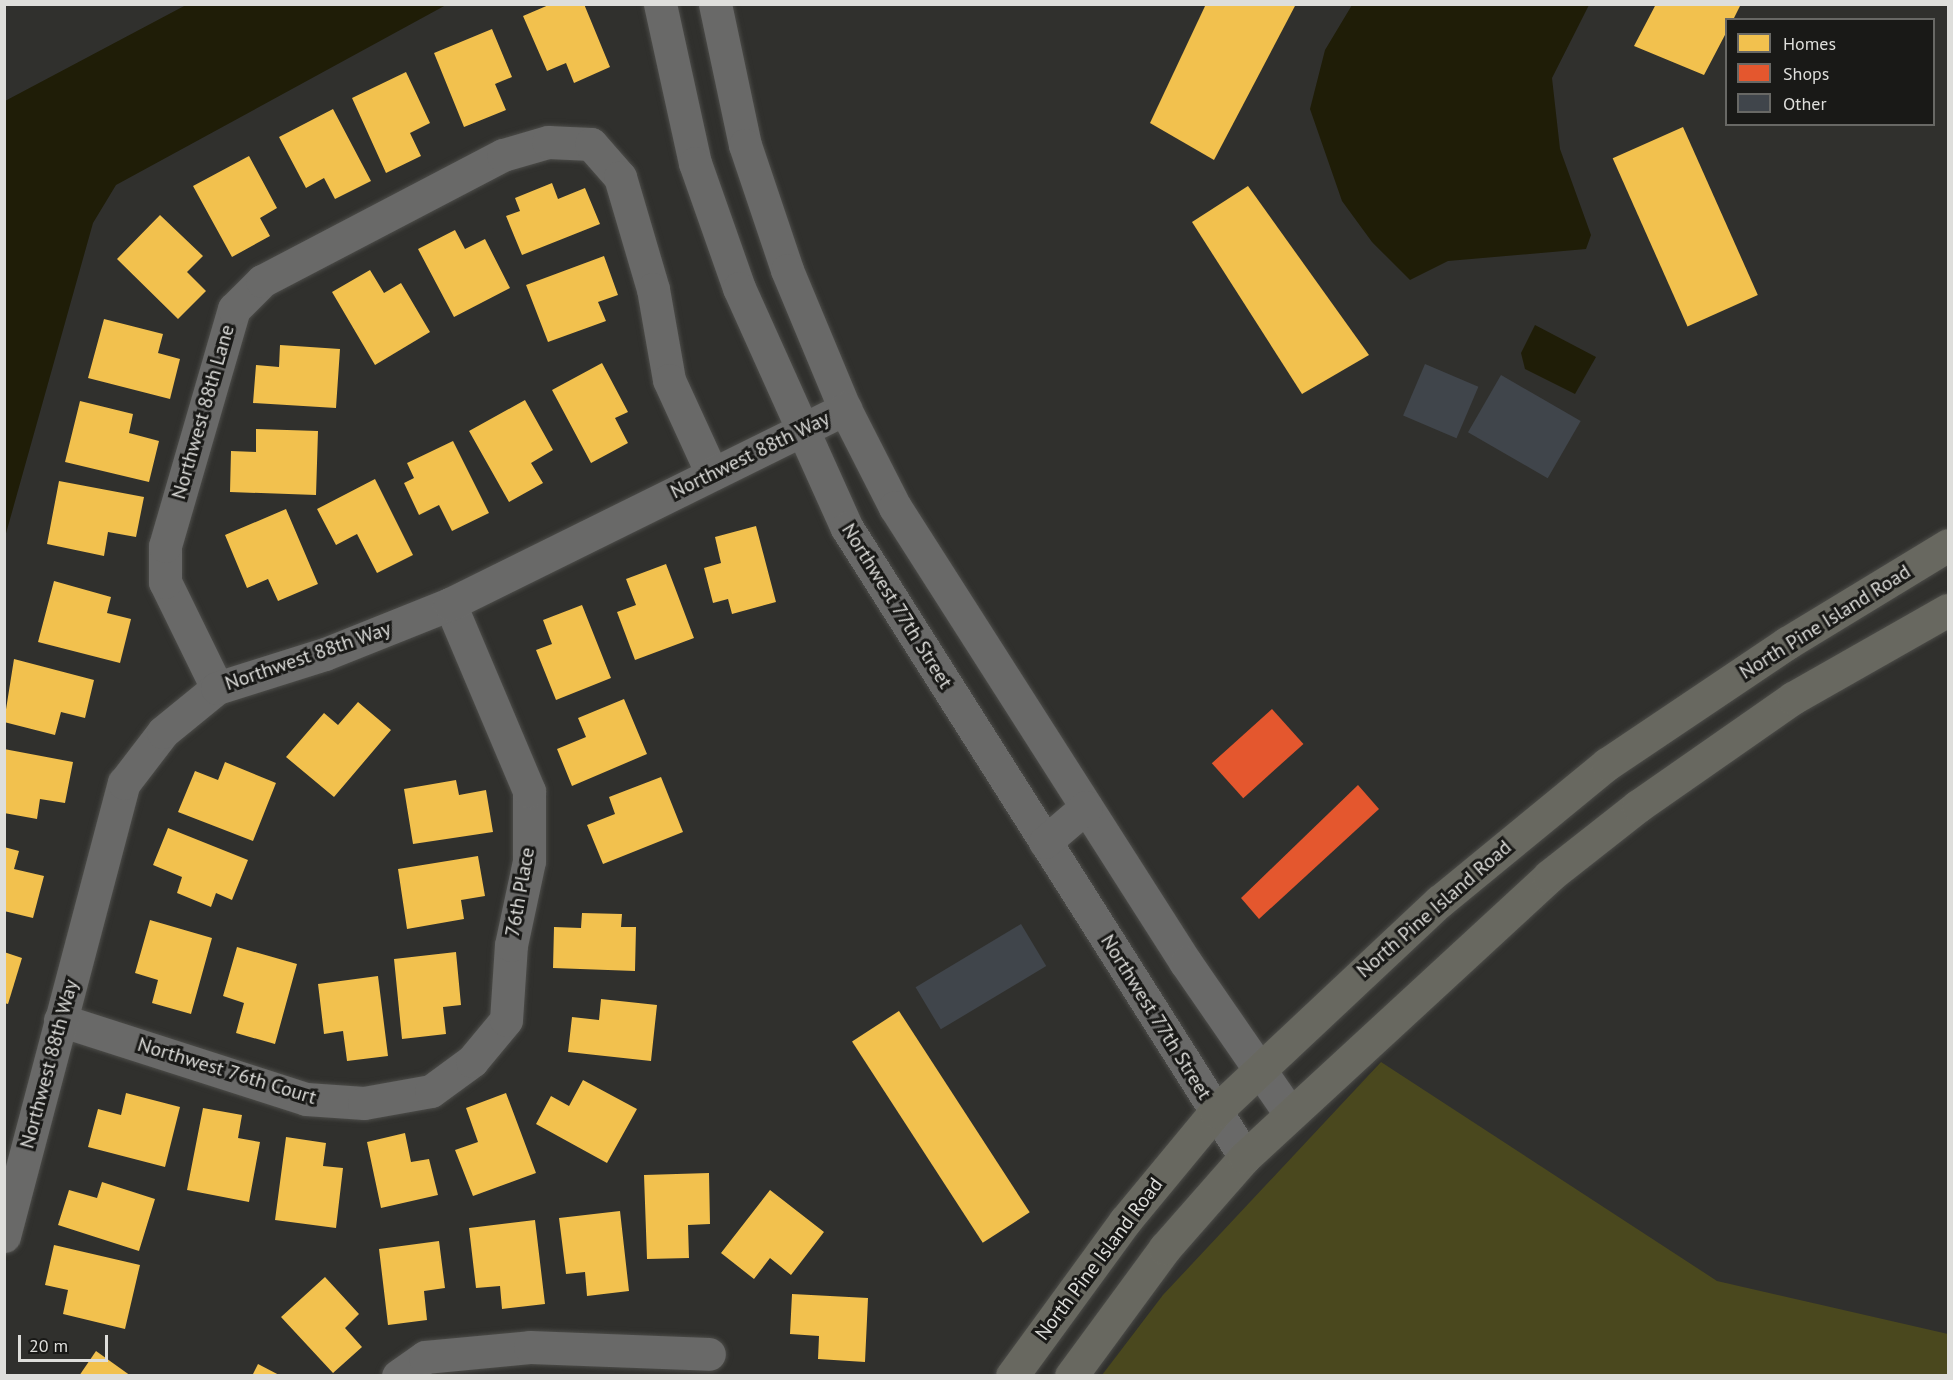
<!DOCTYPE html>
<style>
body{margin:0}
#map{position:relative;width:1953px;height:1380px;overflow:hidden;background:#30302d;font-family:"PT Sans",sans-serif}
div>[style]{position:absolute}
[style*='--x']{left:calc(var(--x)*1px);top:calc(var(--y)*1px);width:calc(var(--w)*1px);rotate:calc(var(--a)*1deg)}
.green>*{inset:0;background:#4a481e}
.water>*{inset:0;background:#1f1d07}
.homes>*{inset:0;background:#f2c14e;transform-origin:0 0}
.shops>*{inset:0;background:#e4572e;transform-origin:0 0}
.building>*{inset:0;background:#40454b;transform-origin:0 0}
.roads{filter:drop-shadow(0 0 2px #4c4c49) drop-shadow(0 0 2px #4c4c49)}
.minor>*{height:33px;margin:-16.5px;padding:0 16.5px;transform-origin:16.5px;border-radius:16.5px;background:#696968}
.tertiary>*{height:33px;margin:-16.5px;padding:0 16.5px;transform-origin:16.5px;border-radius:16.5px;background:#696968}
.secondary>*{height:33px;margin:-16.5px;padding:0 16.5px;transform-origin:16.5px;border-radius:16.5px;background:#686860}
span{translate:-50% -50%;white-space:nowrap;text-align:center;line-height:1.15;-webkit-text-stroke:6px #191917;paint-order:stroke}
.street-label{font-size:20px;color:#dededb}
.frame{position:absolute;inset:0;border:6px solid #dededb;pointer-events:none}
.legend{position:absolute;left:1725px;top:18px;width:210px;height:108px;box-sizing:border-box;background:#191917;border:2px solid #686865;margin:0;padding:8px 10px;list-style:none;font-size:18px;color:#dededb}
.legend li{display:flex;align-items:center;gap:12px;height:30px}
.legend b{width:30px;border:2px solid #686865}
.scale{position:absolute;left:18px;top:1335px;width:90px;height:27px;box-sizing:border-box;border:3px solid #dededb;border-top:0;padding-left:8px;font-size:18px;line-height:21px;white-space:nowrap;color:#dededb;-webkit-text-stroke:4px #191917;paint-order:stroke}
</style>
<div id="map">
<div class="green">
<div style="clip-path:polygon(1381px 1062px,1717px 1281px,1948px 1334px,1948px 1375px,1102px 1375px,1163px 1295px)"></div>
</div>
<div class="water">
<div style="clip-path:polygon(186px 5px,446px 5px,116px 185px,93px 223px,5px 537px,5px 101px)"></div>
<div style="clip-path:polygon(1352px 5px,1589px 5px,1552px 78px,1560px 149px,1591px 235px,1586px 249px,1448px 261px,1410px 280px,1372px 242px,1342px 201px,1310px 109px,1325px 50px)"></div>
<div style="clip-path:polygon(1535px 325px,1596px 357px,1575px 394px,1525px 369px,1521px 353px)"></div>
</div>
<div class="homes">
<div style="clip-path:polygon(551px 4px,584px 4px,610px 67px,574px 83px,566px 63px,547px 71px,523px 16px)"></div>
<div style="clip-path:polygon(1206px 4px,1296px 4px,1214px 160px,1150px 123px)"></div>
<div style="clip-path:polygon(1656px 4px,1741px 4px,1733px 20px,1726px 20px,1726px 33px,1704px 75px,1634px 46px)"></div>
<div style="clip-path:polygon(492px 29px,512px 77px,495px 84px,506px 110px,464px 127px,434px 53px)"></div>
<div style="clip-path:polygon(406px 72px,430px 123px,410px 133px,421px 156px,386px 173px,352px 98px)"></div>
<div style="clip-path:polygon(333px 109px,371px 181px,335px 199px,324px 178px,306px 188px,279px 137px)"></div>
<div style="left:1683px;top:127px;width:184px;height:77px;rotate:66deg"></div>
<div style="clip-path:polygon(249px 156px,277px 208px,260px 218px,270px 236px,232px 257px,193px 186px)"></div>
<div style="clip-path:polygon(552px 183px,558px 199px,585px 188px,600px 224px,522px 255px,506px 216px,520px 211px,515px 198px)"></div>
<div style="clip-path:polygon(1248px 186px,1369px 355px,1302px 394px,1192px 222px)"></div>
<div style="clip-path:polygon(160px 215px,203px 256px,187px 272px,206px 291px,178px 319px,117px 259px)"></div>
<div style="clip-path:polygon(455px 230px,465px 249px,485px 239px,510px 288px,454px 317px,418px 249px)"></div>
<div style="clip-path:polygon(604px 256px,618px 295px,598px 302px,606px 321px,548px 342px,526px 285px)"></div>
<div style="clip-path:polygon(370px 270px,384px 293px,401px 283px,430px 332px,375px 365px,332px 292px)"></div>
<div style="clip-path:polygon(104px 319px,163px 334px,158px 353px,180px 359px,170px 399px,88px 378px)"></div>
<div style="clip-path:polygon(280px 345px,340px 349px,336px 408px,253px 403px,256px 365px,279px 367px)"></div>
<div style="clip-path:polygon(602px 363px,628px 412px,615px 418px,628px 443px,591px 463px,552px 390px)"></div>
<div style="clip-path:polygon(525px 400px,553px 450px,531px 463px,543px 483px,509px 502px,469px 431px)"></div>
<div style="clip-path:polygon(80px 401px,133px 414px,129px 433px,159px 441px,149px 482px,65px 462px)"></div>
<div style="clip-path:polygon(256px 429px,318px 431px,316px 495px,230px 492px,231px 451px,256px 452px)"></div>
<div style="clip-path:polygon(453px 441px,489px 513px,452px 531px,439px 505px,419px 515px,404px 483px,414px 478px,407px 463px)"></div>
<div style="clip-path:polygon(375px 479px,413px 555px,377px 573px,357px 534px,336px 545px,317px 509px)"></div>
<div style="clip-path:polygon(59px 481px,144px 497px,136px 537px,108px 532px,104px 556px,47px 544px)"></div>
<div style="clip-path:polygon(286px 509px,318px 584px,278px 601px,268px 579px,247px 588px,225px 535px)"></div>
<div style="clip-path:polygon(756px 526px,776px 602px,732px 614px,728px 599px,713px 603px,704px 568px,721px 563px,715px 537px)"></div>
<div style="clip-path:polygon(666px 564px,694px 638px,635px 660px,617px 612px,636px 605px,626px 579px)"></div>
<div style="clip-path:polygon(54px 581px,111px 597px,107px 613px,131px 619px,120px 663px,38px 642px)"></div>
<div style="clip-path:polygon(582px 605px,611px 678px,556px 700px,536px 650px,552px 644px,543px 620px)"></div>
<div style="clip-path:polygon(14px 659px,94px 680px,85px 718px,61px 712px,55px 735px,4px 722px)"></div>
<div style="clip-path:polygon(624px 699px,647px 754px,572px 786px,557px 749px,586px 737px,578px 718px)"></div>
<div style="clip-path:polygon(358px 702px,391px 730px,334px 797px,286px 757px,324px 713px,338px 725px)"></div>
<div style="clip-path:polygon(4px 749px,73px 762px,65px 803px,40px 799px,37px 819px,4px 813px)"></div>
<div style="clip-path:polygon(225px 762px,276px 783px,253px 841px,178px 812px,195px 771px,218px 780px)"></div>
<div style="clip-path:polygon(661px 777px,683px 832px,603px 864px,587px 825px,615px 814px,609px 797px)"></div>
<div style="clip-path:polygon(456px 780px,459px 795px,486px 790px,493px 832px,413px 844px,404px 789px)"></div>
<div style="clip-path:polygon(168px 828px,248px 860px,232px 900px,216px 893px,211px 907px,177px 893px,182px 877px,153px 865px)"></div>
<div style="clip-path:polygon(4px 847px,19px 851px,14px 869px,44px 876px,33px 918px,4px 911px)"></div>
<div style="clip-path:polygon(478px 856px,485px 896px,461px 900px,464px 919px,407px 929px,398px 869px)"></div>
<div style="clip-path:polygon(582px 913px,622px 914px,621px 927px,636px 927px,635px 971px,553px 968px,554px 927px,581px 928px)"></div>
<div style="clip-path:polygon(150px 920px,212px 938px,191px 1014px,152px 1003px,158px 980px,135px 973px)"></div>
<div style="clip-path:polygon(237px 947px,297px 964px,275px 1044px,236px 1033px,244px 1003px,223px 996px)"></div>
<div style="clip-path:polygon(4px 952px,22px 958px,8px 1004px,4px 1003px)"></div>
<div style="clip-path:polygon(456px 952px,461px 1005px,443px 1007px,446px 1034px,402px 1039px,394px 959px)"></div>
<div style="clip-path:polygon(378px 976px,388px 1056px,347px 1061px,343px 1031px,324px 1034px,318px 984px)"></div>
<div style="clip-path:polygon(601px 999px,657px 1005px,651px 1061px,568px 1052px,572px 1017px,599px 1020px)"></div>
<div style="left:899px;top:1011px;width:240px;height:56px;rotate:57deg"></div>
<div style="clip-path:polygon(583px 1080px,637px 1109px,607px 1163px,536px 1124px,551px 1096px,569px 1106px)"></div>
<div style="clip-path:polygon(126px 1093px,180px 1107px,165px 1167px,88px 1147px,98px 1109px,121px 1115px)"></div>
<div style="clip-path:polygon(506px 1093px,536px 1173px,473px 1196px,455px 1150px,478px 1142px,466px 1108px)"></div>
<div style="clip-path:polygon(203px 1108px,242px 1115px,238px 1138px,260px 1142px,249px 1202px,187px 1190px)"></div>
<div style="clip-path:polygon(405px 1133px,411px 1162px,429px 1159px,438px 1195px,381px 1208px,367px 1142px)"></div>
<div style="clip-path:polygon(286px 1137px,326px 1143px,323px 1166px,343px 1168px,336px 1228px,275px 1220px)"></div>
<div style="clip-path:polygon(709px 1173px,710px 1224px,688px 1225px,689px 1258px,647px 1259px,644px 1175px)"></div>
<div style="clip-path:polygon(102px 1182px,155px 1199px,139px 1251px,58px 1225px,69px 1190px,97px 1198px)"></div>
<div style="clip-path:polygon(770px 1190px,824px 1232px,791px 1275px,770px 1258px,754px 1279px,721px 1253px)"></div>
<div style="clip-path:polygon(620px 1211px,629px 1291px,587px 1296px,585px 1272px,566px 1274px,559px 1218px)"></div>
<div style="clip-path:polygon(535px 1220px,545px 1304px,502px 1309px,500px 1286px,476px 1288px,469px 1228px)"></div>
<div style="clip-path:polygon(439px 1241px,445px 1288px,424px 1291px,427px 1320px,388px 1325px,379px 1249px)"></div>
<div style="clip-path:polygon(54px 1245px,140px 1265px,125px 1329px,63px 1314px,68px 1290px,45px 1285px)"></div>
<div style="clip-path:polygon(325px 1277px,359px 1314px,345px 1328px,362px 1347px,333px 1373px,281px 1317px)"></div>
<div style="clip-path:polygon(792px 1294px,868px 1298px,865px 1362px,818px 1359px,819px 1336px,790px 1334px)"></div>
<div style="clip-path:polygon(96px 1351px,131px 1376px,79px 1376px)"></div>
<div style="clip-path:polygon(258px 1364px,281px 1376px,252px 1376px)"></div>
</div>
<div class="shops">
<div style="left:1272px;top:709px;width:47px;height:81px;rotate:48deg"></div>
<div style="clip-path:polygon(1358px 785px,1379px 809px,1259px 919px,1241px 898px)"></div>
</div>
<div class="building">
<div style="left:1425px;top:364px;width:58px;height:56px;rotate:23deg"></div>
<div style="left:1501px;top:375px;width:92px;height:66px;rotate:30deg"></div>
<div style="left:1021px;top:924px;width:49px;height:123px;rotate:59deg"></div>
</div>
<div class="roads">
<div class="minor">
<div style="--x:217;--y:688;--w:118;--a:-116.1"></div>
<div style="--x:165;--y:582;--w:36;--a:-90"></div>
<div style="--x:165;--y:546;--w:247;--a:-73.8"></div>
<div style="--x:234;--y:309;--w:40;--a:-45"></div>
<div style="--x:262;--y:281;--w:272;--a:-27.6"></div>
<div style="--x:503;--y:155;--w:47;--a:-16.1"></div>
<div style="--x:548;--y:142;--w:43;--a:2.7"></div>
<div style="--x:591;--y:144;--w:44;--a:48.7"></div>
<div style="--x:620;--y:177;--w:117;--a:73.6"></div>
<div style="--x:653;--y:289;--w:92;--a:80"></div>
<div style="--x:669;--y:380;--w:103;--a:65.4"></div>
<div style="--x:60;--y:1020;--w:258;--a:17.8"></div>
<div style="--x:306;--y:1099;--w:58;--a:3.9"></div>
<div style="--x:364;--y:1103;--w:68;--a:-10.2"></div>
<div style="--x:431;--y:1091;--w:51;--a:-36.2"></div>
<div style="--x:472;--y:1061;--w:53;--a:-50.3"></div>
<div style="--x:506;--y:1020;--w:75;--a:-86.2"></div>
<div style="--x:511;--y:945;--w:86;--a:-77.9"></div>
<div style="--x:529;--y:861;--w:70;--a:-90"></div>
<div style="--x:529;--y:791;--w:203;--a:-112.9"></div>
<div style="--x:4;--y:1236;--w:469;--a:-75.2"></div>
<div style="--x:124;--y:783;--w:64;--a:-52.6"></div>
<div style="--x:163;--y:732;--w:70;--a:-39.2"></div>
<div style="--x:217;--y:688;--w:113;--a:-17.5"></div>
<div style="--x:325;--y:654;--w:135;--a:-21.8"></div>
<div style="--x:450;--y:604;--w:441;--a:-26.3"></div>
<div style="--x:398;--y:1376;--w:33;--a:-35"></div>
<div style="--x:425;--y:1357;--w:105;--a:-5.4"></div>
<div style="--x:530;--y:1347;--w:179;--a:2.2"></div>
</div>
<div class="tertiary">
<div style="--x:660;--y:4;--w:163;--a:77.6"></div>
<div style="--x:695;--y:163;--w:133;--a:70.6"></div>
<div style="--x:739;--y:288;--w:263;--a:65.8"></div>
<div style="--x:847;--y:528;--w:744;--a:57.68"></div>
<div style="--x:715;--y:4;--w:144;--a:78"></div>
<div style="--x:745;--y:145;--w:132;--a:71.4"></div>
<div style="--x:787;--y:270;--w:151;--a:67.4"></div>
<div style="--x:845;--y:409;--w:110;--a:63"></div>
<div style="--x:895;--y:507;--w:541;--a:57.46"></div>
<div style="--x:1186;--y:963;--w:183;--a:55.4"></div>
<div style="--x:1045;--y:842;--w:54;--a:-40.5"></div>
</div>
<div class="secondary">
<div style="--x:1012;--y:1376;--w:192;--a:-53.9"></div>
<div style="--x:1125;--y:1221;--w:143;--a:-50.4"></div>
<div style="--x:1216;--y:1111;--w:307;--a:-43.2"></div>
<div style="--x:1440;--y:901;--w:216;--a:-39.4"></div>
<div style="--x:1607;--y:764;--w:217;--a:-33.9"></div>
<div style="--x:1787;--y:643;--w:188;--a:-31.3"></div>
<div style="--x:1071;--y:1376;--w:159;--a:-53.7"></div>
<div style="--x:1165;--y:1248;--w:121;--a:-48.7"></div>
<div style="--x:1245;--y:1157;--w:414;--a:-42.7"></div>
<div style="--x:1549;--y:876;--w:113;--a:-38.2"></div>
<div style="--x:1638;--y:806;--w:189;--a:-34.9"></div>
<div style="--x:1793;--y:698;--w:178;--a:-29.6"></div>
</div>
</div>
<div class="street-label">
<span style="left:203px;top:412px;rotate:-74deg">Northwest 88th Lane</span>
<span style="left:750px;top:455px;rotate:-26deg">Northwest 88th Way</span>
<span style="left:897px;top:606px;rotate:58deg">Northwest 77th Street</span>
<span style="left:1825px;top:622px;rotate:-32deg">North Pine Island Road</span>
<span style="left:308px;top:656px;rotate:-19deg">Northwest 88th Way</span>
<span style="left:520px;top:892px;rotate:-80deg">76th Place</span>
<span style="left:1434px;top:909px;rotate:-41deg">North Pine Island Road</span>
<span style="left:1156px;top:1017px;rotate:58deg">Northwest 77th Street</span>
<span style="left:49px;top:1064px;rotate:-75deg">Northwest 88th Way</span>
<span style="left:227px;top:1071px;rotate:17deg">Northwest 76th Court</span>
<span style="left:1099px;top:1259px;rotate:-53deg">North Pine Island Road</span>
</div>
<div class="frame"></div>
<ul class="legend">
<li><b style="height:16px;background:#f2c14e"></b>Homes</li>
<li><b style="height:16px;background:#e4572e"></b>Shops</li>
<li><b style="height:16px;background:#40454b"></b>Other</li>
</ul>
<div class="scale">20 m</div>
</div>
